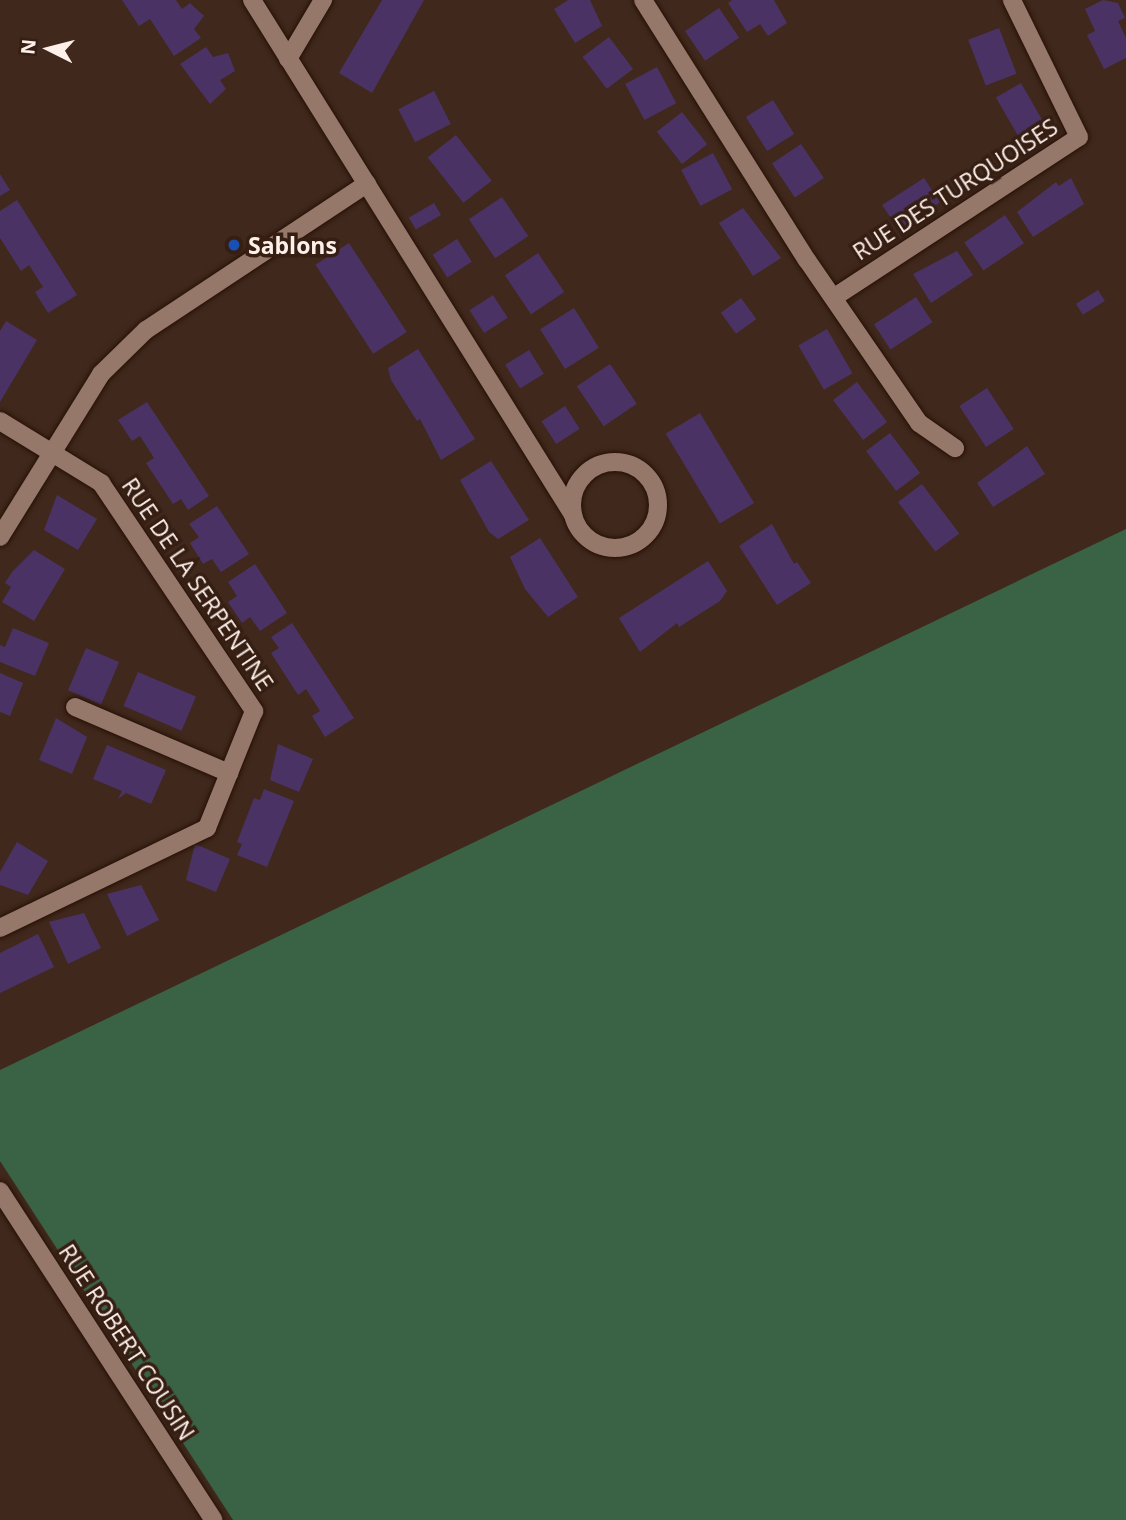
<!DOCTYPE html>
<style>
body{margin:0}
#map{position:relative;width:1126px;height:1520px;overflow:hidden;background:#40281c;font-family:"Open Sans",sans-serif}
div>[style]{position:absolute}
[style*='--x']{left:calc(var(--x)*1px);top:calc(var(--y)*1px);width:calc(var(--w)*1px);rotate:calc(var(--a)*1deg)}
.green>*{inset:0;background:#3a6345}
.building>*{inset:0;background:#4a3364;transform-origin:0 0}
.roads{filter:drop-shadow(0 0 2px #261005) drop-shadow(0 0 2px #261005)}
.minor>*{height:18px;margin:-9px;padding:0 9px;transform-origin:9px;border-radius:9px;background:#95786a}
.minor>.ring{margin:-9px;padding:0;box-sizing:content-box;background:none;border:18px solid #95786a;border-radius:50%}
.dots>*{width:19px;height:19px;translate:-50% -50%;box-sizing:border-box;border:4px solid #361e13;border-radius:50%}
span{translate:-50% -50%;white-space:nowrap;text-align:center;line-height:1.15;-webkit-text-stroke:7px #361e13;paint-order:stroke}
.street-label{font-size:23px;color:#fdf0ea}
.poi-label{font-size:23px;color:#fdf0ea;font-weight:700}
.left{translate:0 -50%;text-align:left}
.north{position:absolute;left:14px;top:14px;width:70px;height:70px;-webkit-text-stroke:5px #361e13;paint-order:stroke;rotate:276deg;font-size:19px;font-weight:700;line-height:28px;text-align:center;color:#fdf0ea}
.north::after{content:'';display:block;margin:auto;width:24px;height:32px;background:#fdf0ea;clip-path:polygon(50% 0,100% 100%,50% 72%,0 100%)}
</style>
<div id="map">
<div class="green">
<div style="clip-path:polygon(1126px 529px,1126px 1520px,233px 1520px,0 1161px,0 1070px)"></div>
</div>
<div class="building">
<div style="clip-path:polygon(122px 0,176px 0,182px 9px,190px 3px,204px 16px,194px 29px,201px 38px,174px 56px,150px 19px,139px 26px)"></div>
<div style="clip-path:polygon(382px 0,424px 0,372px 93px,339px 73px)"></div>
<div style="clip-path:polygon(568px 0,590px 0,602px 26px,575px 43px,554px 9px)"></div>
<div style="clip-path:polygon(732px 0,774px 0,787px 23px,768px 36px,760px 24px,747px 32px,728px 3px)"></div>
<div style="clip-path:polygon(1103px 0,1118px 3px,1125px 18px,1118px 21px,1126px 38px,1126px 58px,1104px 69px,1087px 35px,1095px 31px,1085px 9px)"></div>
<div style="left:719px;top:8px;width:36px;height:41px;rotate:56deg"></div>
<div style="left:999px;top:28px;width:49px;height:33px;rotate:69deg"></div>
<div style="left:609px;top:37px;width:40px;height:33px;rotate:53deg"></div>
<div style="clip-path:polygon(206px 47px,213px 57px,228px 53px,235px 71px,220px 80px,226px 89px,210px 104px,180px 64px)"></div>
<div style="left:657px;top:67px;width:41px;height:36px;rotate:62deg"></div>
<div style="left:1021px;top:83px;width:51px;height:29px;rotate:60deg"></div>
<div style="left:434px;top:91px;width:37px;height:40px;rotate:63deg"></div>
<div style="left:773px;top:100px;width:40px;height:32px;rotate:58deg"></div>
<div style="left:682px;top:112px;width:41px;height:32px;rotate:52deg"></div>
<div style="left:456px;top:135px;width:58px;height:36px;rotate:52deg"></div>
<div style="left:801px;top:144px;width:41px;height:35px;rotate:56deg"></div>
<div style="left:713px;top:153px;width:41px;height:36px;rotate:62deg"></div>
<div style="clip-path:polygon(0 174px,10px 190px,0 196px)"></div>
<div style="clip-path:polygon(924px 178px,940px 202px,901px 233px,882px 205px)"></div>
<div style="clip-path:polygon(1071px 178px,1084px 204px,1033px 237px,1017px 212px,1056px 182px,1059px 186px)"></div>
<div style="left:502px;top:197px;width:47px;height:40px;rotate:56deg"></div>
<div style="clip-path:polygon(17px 200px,77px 295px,48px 313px,35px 292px,43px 287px,29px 265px,21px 271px,0 238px,0 211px)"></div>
<div style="left:434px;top:203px;width:14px;height:29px;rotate:60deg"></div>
<div style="clip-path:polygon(743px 208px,781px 258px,753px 276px,719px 223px)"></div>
<div style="left:1005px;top:215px;width:34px;height:49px;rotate:56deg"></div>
<div style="left:457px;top:239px;width:27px;height:29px;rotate:57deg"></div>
<div style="left:349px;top:243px;width:106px;height:40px;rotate:57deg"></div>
<div style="clip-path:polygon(957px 251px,973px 275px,931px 303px,913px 274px)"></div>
<div style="left:538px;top:253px;width:47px;height:40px;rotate:56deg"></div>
<div style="left:1098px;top:290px;width:13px;height:26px;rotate:58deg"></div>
<div style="left:493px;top:295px;width:27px;height:28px;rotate:57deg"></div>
<div style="left:916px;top:297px;width:30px;height:50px;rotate:57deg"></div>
<div style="left:741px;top:298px;width:26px;height:25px;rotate:54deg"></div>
<div style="left:574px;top:308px;width:47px;height:40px;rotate:58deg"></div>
<div style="clip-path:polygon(6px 321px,37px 340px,0 402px,0 331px)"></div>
<div style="left:827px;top:329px;width:51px;height:33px;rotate:60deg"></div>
<div style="clip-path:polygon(418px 349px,475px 439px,441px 460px,420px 419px,417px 421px,391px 380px,388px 368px)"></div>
<div style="left:529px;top:350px;width:28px;height:28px;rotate:58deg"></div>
<div style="left:610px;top:364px;width:48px;height:40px;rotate:56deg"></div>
<div style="left:857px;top:382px;width:50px;height:30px;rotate:53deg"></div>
<div style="left:987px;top:388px;width:49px;height:33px;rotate:57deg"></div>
<div style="clip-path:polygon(147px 402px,209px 496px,188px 510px,181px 499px,173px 504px,146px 463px,154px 458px,140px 436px,132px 441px,118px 420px)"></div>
<div style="left:565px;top:406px;width:27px;height:28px;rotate:57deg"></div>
<div style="left:700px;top:413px;width:105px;height:40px;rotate:59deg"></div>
<div style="left:890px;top:433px;width:50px;height:30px;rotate:53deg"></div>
<div style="clip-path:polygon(1027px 446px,1045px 474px,993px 507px,977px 483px)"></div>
<div style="clip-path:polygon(491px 461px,529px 520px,498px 539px,489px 532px,460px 480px)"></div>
<div style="left:922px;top:484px;width:62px;height:30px;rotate:53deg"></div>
<div style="clip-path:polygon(57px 495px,97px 519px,78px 550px,44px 530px)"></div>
<div style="clip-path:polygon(217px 506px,249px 554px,221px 572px,212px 559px,203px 564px,190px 543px,199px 537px,189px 524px)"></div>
<div style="clip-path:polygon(772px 524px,794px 564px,797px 562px,811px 583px,777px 605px,739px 546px)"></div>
<div style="clip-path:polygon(540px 538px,578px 597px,548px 617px,525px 589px,510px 557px)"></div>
<div style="clip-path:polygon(34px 550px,65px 569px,34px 621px,2px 602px,11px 587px,5px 583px,12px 572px)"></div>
<div style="clip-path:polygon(708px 561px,727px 591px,720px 601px,679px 627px,677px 623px,640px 652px,619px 618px)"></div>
<div style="clip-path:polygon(255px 564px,287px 613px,260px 631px,250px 617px,242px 623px,228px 602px,237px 596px,228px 582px)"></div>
<div style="clip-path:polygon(292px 623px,354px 718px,325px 737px,312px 716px,320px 711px,306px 689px,298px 695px,271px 653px,279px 648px,271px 637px)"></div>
<div style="clip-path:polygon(13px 628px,49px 643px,35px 676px,0 662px,0 645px,5px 647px)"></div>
<div style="left:86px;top:648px;width:36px;height:46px;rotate:23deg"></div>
<div style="left:138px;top:672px;width:63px;height:37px;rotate:23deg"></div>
<div style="clip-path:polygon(0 673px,23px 683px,10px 716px,0 712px)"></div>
<div style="clip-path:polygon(56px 718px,87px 737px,72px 774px,39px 760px)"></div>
<div style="clip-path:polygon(278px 744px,313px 759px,299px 792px,270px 780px)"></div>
<div style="clip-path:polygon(107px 745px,166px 770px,151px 804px,126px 793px,118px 799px,122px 791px,93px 779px)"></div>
<div style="clip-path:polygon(264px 789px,294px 801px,267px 867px,237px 855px,242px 844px,237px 842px,254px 798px,260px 800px)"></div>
<div style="clip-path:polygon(17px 842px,48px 861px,28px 895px,0 885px,0 872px)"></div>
<div style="clip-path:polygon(195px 844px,230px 859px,216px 892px,186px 880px)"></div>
<div style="clip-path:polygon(141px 885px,159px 920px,127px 936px,107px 894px)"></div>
<div style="clip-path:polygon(84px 913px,101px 948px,68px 964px,49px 922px)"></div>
<div style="clip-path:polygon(38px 934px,54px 967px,0 993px,0 953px)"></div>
</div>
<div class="roads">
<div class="minor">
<div style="--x:252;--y:0;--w:607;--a:58.06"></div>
<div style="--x:643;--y:0;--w:307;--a:57.8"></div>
<div style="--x:807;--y:260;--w:198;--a:55.5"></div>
<div style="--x:919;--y:423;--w:44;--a:34.8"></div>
<div style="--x:288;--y:59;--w:69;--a:-59.3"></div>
<div style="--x:836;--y:296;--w:290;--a:-33.2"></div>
<div style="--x:1079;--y:137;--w:153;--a:-116.1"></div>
<div style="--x:0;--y:421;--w:119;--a:31.5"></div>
<div style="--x:101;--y:483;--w:275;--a:56.1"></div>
<div style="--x:254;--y:711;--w:126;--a:111.9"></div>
<div style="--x:207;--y:828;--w:230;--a:154.2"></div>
<div class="ring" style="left:572px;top:462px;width:68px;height:68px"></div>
<div style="--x:0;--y:537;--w:192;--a:-58.2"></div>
<div style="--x:101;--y:374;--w:63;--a:-44.4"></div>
<div style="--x:146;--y:330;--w:265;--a:-33.5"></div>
<div style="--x:75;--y:707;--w:168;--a:23.2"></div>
<div style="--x:0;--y:1191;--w:392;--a:57"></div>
</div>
</div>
<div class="dots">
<div style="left:234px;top:245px;background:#1a4fb4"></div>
</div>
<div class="street-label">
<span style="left:955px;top:189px;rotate:-33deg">RUE DES TURQUOISES</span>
<span style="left:198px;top:584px;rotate:56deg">RUE DE LA SERPENTINE</span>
<span style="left:127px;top:1342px;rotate:57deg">RUE ROBERT COUSIN</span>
</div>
<div class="poi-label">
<span class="left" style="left:248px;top:245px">Sablons</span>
</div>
<div class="north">N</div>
</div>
